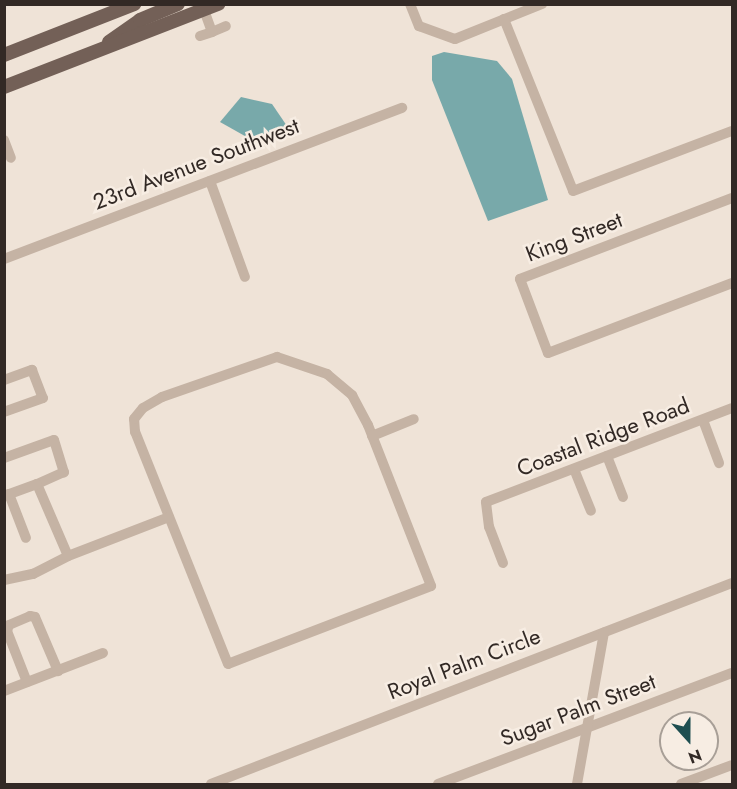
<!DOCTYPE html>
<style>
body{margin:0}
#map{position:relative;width:737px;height:789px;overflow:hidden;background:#efe3d7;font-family:Jost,sans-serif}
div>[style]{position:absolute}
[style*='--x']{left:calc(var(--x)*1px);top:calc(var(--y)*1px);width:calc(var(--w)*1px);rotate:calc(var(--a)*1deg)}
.water>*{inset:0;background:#78a9aa}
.minor>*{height:10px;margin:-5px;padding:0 5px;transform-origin:5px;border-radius:5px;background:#c5b3a4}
.major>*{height:14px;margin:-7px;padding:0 7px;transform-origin:7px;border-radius:7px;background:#736057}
span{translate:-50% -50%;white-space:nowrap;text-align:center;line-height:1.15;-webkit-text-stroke:5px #f7ede3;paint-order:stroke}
.street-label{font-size:22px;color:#322925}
.frame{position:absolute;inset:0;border:6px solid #322925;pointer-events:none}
.north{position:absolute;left:659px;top:711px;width:60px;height:60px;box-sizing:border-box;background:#f7ede3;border:2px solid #a89f97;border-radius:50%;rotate:159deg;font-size:16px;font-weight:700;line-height:24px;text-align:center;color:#322925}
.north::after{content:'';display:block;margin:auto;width:21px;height:27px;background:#1e4e50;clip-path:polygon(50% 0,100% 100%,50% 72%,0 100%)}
</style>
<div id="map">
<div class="water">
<div style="clip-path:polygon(444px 52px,497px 61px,512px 79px,548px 200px,488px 221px,432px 80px,432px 56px)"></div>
<div style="clip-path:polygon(241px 97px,272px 104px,287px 126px,252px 140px,220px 122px)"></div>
</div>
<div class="minor">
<div style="--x:410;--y:4;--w:24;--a:68"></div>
<div style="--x:419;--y:26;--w:38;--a:20"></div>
<div style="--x:455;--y:39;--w:94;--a:-21.9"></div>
<div style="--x:204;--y:10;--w:23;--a:70"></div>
<div style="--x:212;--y:32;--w:15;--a:-23"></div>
<div style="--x:504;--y:19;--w:185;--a:68.1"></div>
<div style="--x:573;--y:191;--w:170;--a:-20.7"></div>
<div style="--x:200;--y:36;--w:13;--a:-18"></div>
<div style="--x:4;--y:140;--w:19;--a:69"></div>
<div style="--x:210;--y:181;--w:102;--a:70"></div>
<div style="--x:732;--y:198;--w:227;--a:159.1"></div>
<div style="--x:520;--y:279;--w:79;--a:69.3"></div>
<div style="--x:548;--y:353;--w:197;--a:-20.8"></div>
<div style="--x:4;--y:259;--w:426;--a:-20.8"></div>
<div style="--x:277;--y:357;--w:53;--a:18.8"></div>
<div style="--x:327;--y:374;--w:33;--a:40"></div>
<div style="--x:352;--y:395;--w:34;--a:62"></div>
<div style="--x:368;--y:425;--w:173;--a:68.6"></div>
<div style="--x:431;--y:586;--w:217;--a:159"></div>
<div style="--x:228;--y:664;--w:250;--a:-111.8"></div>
<div style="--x:135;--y:432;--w:13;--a:-94"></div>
<div style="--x:134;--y:419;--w:14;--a:-51"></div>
<div style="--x:143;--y:408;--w:22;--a:-30"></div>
<div style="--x:162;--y:397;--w:122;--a:-19.2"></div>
<div style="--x:4;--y:380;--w:30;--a:-20"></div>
<div style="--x:32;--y:370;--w:30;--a:69"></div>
<div style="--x:43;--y:398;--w:41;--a:160.3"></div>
<div style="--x:703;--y:420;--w:46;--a:69.6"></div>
<div style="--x:372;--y:436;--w:45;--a:-22"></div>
<div style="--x:607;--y:456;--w:44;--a:68.7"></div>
<div style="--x:4;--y:458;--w:53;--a:-19.8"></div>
<div style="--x:54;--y:440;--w:34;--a:73"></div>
<div style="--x:64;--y:472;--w:30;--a:156"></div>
<div style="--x:37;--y:484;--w:78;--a:66.7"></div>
<div style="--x:574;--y:469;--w:45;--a:68"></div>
<div style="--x:9;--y:494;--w:47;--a:68.9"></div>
<div style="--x:4;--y:496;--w:35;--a:-20"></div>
<div style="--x:503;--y:563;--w:39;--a:-111"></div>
<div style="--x:489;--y:527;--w:25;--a:-97"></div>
<div style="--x:486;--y:502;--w:263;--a:-20.9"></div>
<div style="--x:4;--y:580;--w:30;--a:-12"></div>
<div style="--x:33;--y:574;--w:39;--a:-27"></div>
<div style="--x:68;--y:556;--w:108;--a:-21.1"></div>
<div style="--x:27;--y:682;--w:55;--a:-111.4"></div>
<div style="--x:7;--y:631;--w:6;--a:-72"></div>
<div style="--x:9;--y:625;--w:23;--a:-23"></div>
<div style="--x:30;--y:616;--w:5;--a:11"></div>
<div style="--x:35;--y:617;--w:59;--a:66.9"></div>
<div style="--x:4;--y:691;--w:106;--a:-21"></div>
<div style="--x:211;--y:784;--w:558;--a:-21.1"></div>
<div style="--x:438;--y:784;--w:314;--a:-20.7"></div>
<div style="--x:577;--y:784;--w:154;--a:-79.9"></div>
<div style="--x:681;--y:784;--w:54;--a:-20.4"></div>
</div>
<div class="major">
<div style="--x:109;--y:42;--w:38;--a:-35"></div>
<div style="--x:140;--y:20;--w:41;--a:-22.8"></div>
<div style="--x:4;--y:55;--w:140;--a:-21.4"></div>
<div style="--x:4;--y:87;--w:230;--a:-21.2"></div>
</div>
<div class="street-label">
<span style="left:196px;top:164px;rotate:-21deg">23rd Avenue Southwest</span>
<span style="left:574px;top:237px;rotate:-21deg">King Street</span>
<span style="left:603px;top:437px;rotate:-21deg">Coastal Ridge Road</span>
<span style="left:464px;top:664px;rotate:-21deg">Royal Palm Circle</span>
<span style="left:578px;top:710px;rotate:-21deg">Sugar Palm Street</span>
</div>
<div class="frame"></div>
<div class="north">N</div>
</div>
